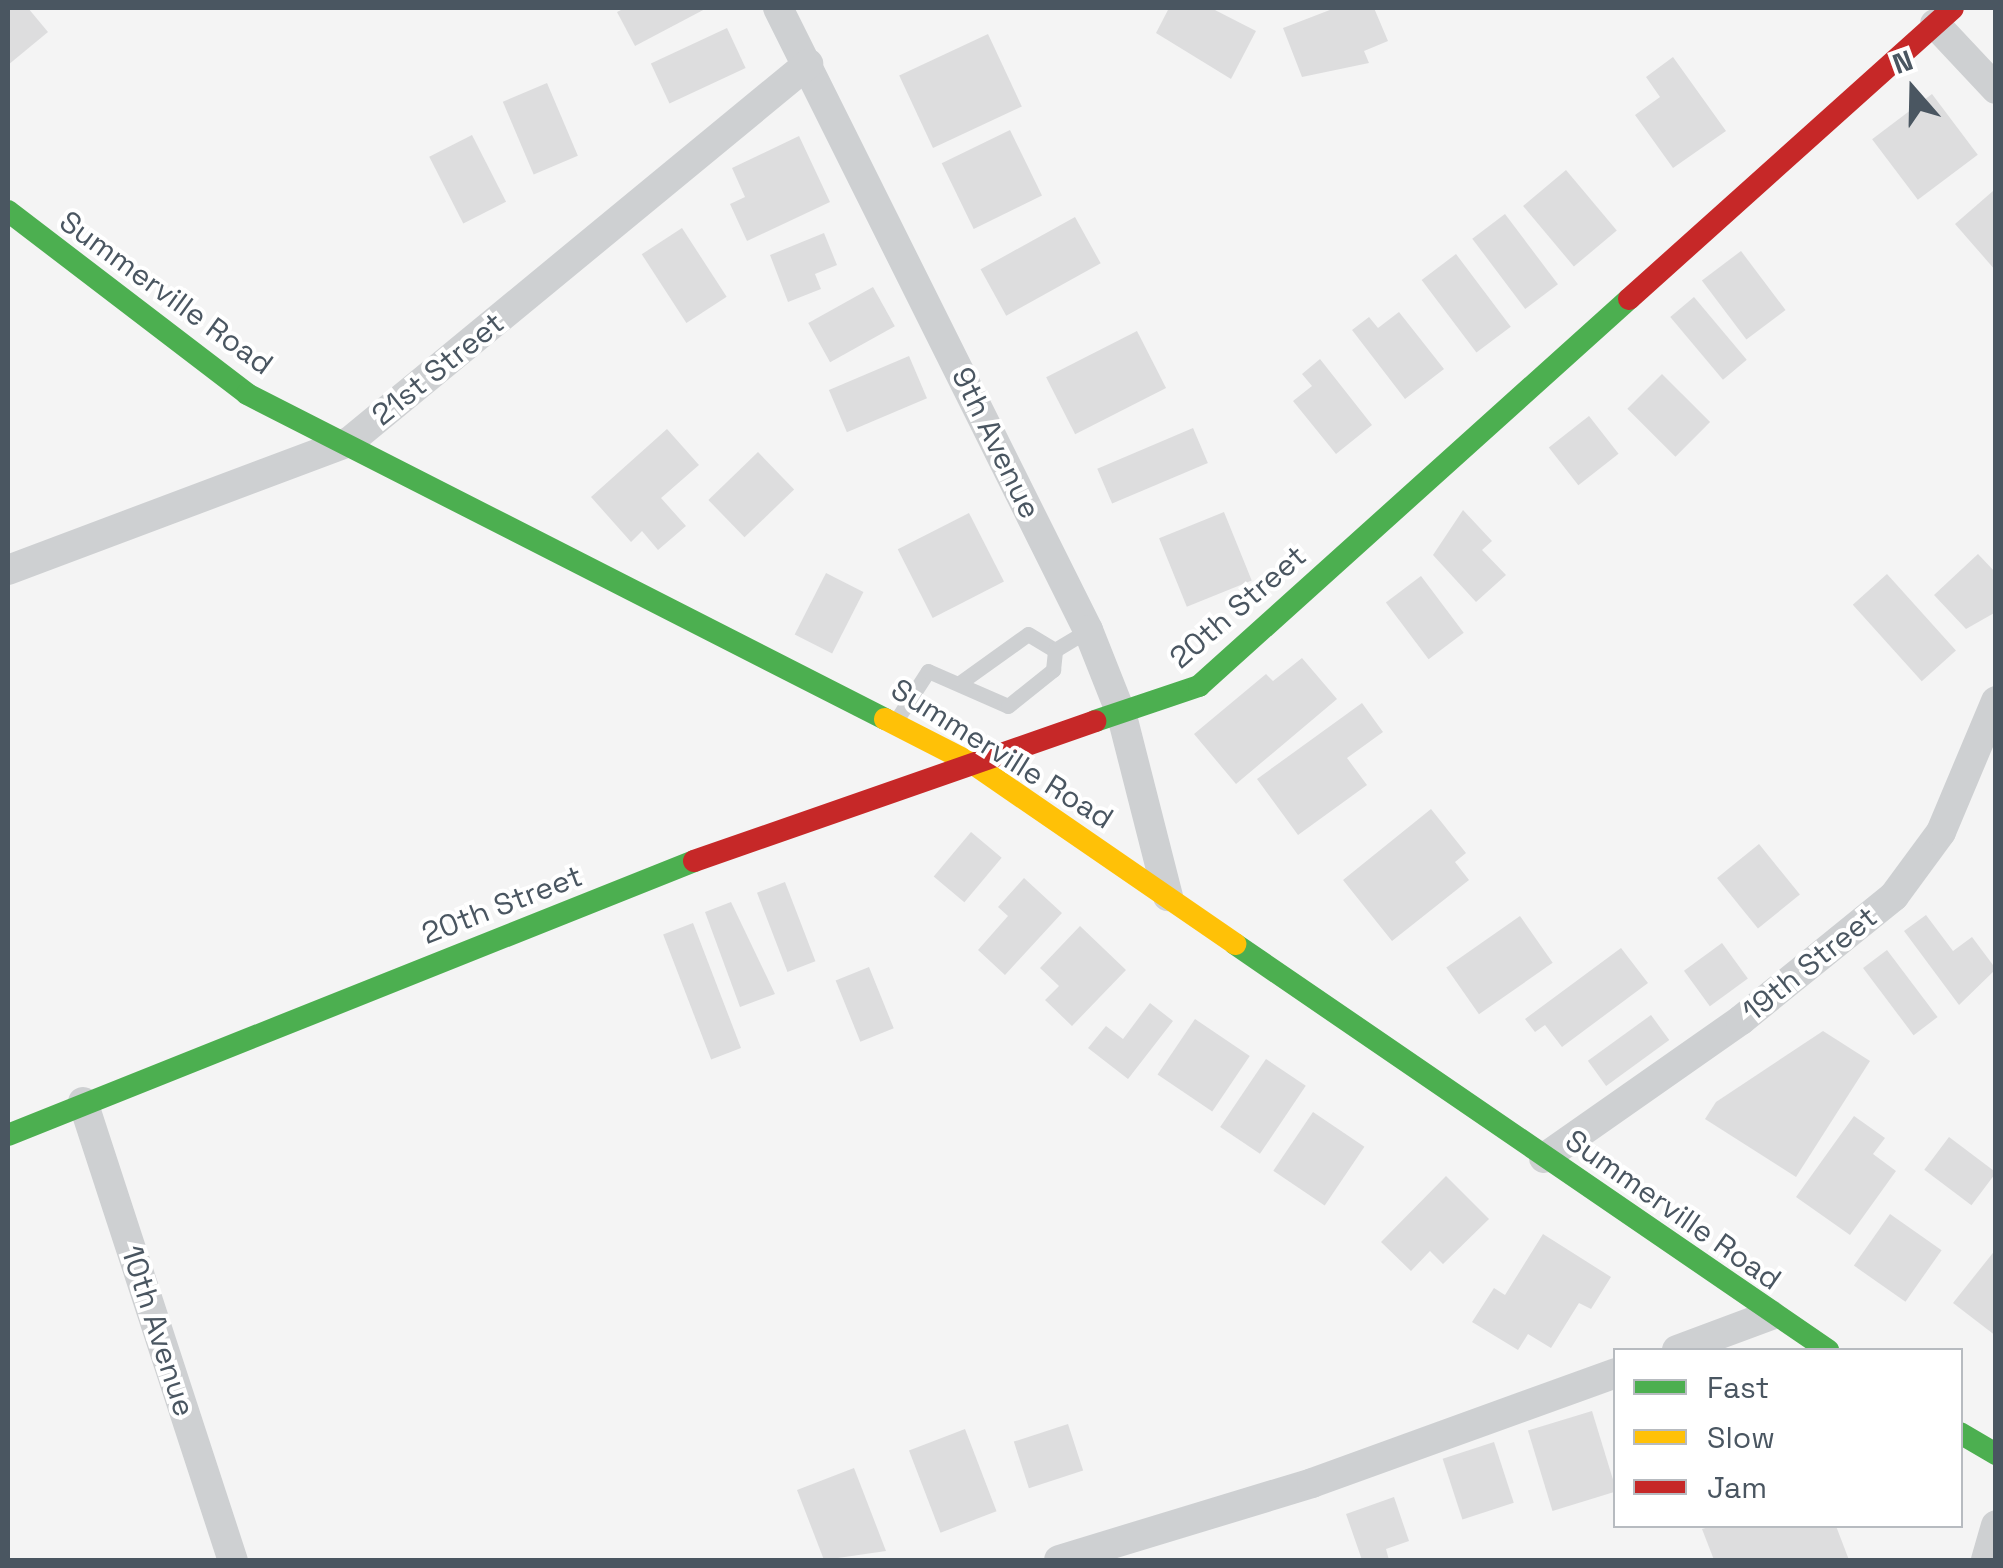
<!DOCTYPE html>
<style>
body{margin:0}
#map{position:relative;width:2003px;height:1568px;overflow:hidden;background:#f4f4f4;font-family:"Space Grotesk",sans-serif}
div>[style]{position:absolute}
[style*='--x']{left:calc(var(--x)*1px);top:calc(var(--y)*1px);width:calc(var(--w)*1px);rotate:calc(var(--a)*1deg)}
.building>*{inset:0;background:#ddddde;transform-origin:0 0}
.lane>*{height:15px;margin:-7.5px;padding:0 7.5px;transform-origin:7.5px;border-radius:7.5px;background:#ced0d2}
.street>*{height:30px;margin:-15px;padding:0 15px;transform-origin:15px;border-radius:15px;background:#ced0d2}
.fast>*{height:22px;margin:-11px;padding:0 11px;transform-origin:11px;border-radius:11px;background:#4caf50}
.slow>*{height:22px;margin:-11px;padding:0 11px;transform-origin:11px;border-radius:11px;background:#ffc107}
.jam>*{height:22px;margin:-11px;padding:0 11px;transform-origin:11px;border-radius:11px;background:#c62828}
span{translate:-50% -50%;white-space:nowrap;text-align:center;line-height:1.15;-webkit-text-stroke:8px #fff;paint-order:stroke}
.street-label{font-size:30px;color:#4a5661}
.frame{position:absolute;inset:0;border:10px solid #4a5661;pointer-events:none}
.legend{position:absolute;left:1613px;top:1348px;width:350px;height:180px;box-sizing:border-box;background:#fff;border:2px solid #b7bbc0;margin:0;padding:12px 18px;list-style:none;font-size:30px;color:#4a5661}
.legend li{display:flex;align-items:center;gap:20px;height:50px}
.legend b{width:50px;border:2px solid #b7bbc0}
.north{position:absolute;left:1863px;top:40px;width:100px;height:100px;-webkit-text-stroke:8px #fff;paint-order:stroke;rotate:340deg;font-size:28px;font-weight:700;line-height:40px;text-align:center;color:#4a5661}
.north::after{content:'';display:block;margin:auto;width:35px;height:45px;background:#4a5661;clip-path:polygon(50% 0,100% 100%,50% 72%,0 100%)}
</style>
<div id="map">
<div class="building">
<div style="clip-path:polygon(8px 8px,28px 8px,48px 32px,8px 65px)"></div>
<div style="clip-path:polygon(625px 8px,707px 8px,635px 46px,617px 12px)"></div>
<div style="clip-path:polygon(1169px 8px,1211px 8px,1256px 31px,1231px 79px,1156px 33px)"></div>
<div style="clip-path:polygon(1335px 8px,1374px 8px,1388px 41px,1364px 51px,1369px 63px,1302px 77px,1283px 28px)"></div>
<div style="left:727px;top:28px;width:44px;height:84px;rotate:65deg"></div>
<div style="left:988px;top:34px;width:80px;height:98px;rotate:65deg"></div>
<div style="clip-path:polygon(1673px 57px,1726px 131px,1673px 168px,1635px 115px,1660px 97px,1646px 77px)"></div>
<div style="left:547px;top:83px;width:79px;height:48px;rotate:67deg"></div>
<div style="left:1932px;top:94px;width:76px;height:75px;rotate:53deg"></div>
<div style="left:1010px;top:130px;width:73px;height:76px;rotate:64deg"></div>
<div style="left:472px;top:135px;width:75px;height:48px;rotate:63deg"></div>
<div style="clip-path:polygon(799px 136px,830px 202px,747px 241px,730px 204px,745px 197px,732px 168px)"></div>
<div style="left:1566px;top:170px;width:79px;height:56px;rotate:50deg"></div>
<div style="clip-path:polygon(1993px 191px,1996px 194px,1996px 271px,1955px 224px)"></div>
<div style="left:1505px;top:214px;width:88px;height:41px;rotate:53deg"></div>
<div style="left:1075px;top:217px;width:53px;height:108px;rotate:61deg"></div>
<div style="left:682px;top:228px;width:82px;height:48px;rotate:57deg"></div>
<div style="clip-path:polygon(824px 233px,837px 265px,815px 274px,821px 289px,788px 302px,770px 255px)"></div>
<div style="left:1741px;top:251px;width:74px;height:49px;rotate:53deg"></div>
<div style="left:1456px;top:254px;width:91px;height:43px;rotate:53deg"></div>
<div style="left:873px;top:287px;width:45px;height:74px;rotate:61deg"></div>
<div style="left:1694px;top:297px;width:82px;height:31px;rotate:50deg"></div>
<div style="clip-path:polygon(1399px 312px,1444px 369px,1405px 399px,1352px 330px,1369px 317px,1378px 328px)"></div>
<div style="left:1137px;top:331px;width:64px;height:102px;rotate:63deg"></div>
<div style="left:909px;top:356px;width:46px;height:87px;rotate:67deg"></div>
<div style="clip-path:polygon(1320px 359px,1372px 425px,1336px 454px,1293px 401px,1312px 386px,1302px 374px)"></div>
<div style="left:1662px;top:374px;width:68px;height:49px;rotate:45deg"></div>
<div style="left:1589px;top:416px;width:48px;height:51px;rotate:52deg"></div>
<div style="left:1193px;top:428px;width:38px;height:104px;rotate:67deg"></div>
<div style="clip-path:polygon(667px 429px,699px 465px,661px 498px,686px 526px,658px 550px,642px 531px,631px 542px,591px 497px)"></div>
<div style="left:758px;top:452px;width:52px;height:69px;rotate:46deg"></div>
<div style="clip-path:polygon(1463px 510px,1492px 541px,1482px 550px,1506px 575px,1476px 602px,1433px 555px)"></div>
<div style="left:1224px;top:512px;width:74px;height:70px;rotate:68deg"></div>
<div style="left:969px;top:513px;width:77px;height:80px;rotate:63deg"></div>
<div style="clip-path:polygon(1978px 554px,1996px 573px,1996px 612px,1966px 629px,1934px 595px)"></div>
<div style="left:826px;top:573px;width:42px;height:69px;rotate:27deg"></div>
<div style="left:1887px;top:574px;width:103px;height:46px;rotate:48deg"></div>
<div style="left:1421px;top:576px;width:71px;height:44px;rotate:53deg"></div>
<div style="clip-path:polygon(1302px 658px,1337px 699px,1236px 784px,1194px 734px,1266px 674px,1273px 681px)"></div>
<div style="clip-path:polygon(1362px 703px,1383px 732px,1347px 758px,1367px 785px,1298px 835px,1257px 779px)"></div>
<div style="clip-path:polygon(1431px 809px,1466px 853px,1455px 862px,1469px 880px,1392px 941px,1343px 880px)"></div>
<div style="left:971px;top:832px;width:40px;height:58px;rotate:40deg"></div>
<div style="left:1759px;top:844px;width:65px;height:54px;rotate:51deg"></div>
<div style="clip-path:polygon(1024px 878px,1062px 913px,1005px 975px,978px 950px,1008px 916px,998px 907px)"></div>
<div style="left:785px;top:882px;width:85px;height:30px;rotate:69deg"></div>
<div style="clip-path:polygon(731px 902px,775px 994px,740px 1007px,705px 912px)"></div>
<div style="clip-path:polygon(1926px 915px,1953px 951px,1972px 937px,1996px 969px,1959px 1005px,1904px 931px)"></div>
<div style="left:1520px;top:916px;width:57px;height:90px;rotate:55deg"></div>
<div style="left:693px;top:923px;width:134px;height:32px;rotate:69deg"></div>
<div style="clip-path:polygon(1080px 926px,1126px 970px,1072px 1026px,1045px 1000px,1059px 986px,1040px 968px)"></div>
<div style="left:1722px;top:943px;width:44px;height:47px;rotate:54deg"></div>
<div style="clip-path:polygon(1621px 948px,1648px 983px,1562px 1047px,1545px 1025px,1535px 1032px,1525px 1019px)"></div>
<div style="left:1887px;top:950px;width:84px;height:30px;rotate:53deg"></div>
<div style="left:869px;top:967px;width:66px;height:36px;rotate:68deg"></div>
<div style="clip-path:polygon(1150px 1003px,1173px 1021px,1128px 1079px,1088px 1048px,1106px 1026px,1123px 1039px)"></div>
<div style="left:1651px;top:1015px;width:31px;height:78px;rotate:54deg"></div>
<div style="left:1195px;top:1019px;width:66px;height:67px;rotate:34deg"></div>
<div style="clip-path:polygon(1823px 1031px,1870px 1061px,1796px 1177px,1705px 1119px,1716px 1102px)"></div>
<div style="left:1266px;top:1059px;width:48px;height:82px;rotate:34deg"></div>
<div style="left:1313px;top:1112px;width:62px;height:71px;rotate:34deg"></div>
<div style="clip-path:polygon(1854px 1116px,1885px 1138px,1873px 1154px,1896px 1171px,1850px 1235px,1796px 1197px)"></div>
<div style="left:1949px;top:1137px;width:59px;height:41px;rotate:37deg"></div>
<div style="clip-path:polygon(1446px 1176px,1489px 1219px,1443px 1264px,1430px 1251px,1411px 1271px,1381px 1242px)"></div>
<div style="left:1890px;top:1214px;width:63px;height:63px;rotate:35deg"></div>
<div style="clip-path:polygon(1543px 1234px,1611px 1277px,1591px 1309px,1579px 1303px,1551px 1348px,1528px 1334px,1518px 1350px,1472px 1322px,1494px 1288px,1505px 1295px)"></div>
<div style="clip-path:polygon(1996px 1249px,1996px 1336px,1953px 1303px)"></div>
<div style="left:1592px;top:1411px;width:84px;height:67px;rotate:73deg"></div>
<div style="left:1068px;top:1424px;width:49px;height:57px;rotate:72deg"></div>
<div style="left:965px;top:1429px;width:88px;height:60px;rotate:69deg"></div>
<div style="left:1494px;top:1442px;width:64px;height:54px;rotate:72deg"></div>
<div style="clip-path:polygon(854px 1468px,886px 1551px,824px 1560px,797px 1490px)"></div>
<div style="clip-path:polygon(1394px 1497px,1409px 1541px,1386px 1549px,1389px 1560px,1362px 1560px,1346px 1514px)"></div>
<div style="clip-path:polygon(1712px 1526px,1836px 1526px,1849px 1560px,1714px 1560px,1702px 1529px)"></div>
</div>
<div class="lane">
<div style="--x:961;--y:682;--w:82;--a:-35.6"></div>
<div style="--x:1028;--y:634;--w:31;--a:31"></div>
<div style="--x:1055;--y:650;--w:39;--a:-31"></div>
<div style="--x:897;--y:719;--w:57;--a:-57.1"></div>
<div style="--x:928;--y:671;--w:87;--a:23.6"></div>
<div style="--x:1008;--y:706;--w:58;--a:-38.7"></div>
<div style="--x:1053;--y:670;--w:20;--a:-84"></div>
</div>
<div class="street">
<div style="--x:778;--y:8;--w:695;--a:63.51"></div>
<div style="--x:1088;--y:630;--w:92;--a:68.4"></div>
<div style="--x:1122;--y:716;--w:186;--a:75.7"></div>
<div style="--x:1935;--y:24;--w:89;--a:46.8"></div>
<div style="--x:8;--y:570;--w:364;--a:-20.6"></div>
<div style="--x:349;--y:442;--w:595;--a:-39.47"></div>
<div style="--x:83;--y:1102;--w:482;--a:71.9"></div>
<div style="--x:1544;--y:1158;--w:241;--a:-35"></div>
<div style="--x:1741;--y:1020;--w:197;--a:-39"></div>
<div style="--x:1894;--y:896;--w:79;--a:-53.7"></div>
<div style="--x:1941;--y:832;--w:142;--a:-67.2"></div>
<div style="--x:1677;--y:1350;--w:100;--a:-20.4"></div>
<div style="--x:1059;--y:1560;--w:264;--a:-16.9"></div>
<div style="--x:1312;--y:1483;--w:323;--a:-19.9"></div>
<div style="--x:1986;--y:1560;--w:36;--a:-74"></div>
</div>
<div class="fast">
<div style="--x:8;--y:211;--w:301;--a:37.4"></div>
<div style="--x:247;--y:394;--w:716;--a:26.99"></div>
<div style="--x:1095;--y:721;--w:110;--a:-18.6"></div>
<div style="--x:1199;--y:686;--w:579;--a:-41.99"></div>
<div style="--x:1235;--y:944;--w:719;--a:34.4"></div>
<div style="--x:8;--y:1135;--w:739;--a:-21.77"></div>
<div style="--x:1960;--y:1433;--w:42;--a:30.3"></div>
</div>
<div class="slow">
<div style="--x:885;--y:719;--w:101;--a:27.1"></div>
<div style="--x:975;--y:765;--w:316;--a:34.5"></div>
</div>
<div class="jam">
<div style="--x:1629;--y:299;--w:435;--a:-41.9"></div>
<div style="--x:694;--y:861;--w:425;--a:-19.2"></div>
</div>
<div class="street-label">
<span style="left:166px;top:293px;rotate:36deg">Summerville Road</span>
<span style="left:438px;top:369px;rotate:-39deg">21st Street</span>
<span style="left:996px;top:443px;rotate:64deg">9th Avenue</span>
<span style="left:1238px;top:607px;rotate:-41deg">20th Street</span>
<span style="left:1002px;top:754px;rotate:32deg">Summerville Road</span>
<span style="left:502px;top:905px;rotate:-21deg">20th Street</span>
<span style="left:1810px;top:964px;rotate:-39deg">19th Street</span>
<span style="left:1673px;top:1210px;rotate:35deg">Summerville Road</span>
<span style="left:158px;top:1331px;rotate:72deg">10th Avenue</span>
</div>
<div class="frame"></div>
<ul class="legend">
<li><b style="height:12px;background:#4caf50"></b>Fast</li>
<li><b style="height:12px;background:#ffc107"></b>Slow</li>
<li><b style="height:12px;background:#c62828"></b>Jam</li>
</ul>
<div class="north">N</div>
</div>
